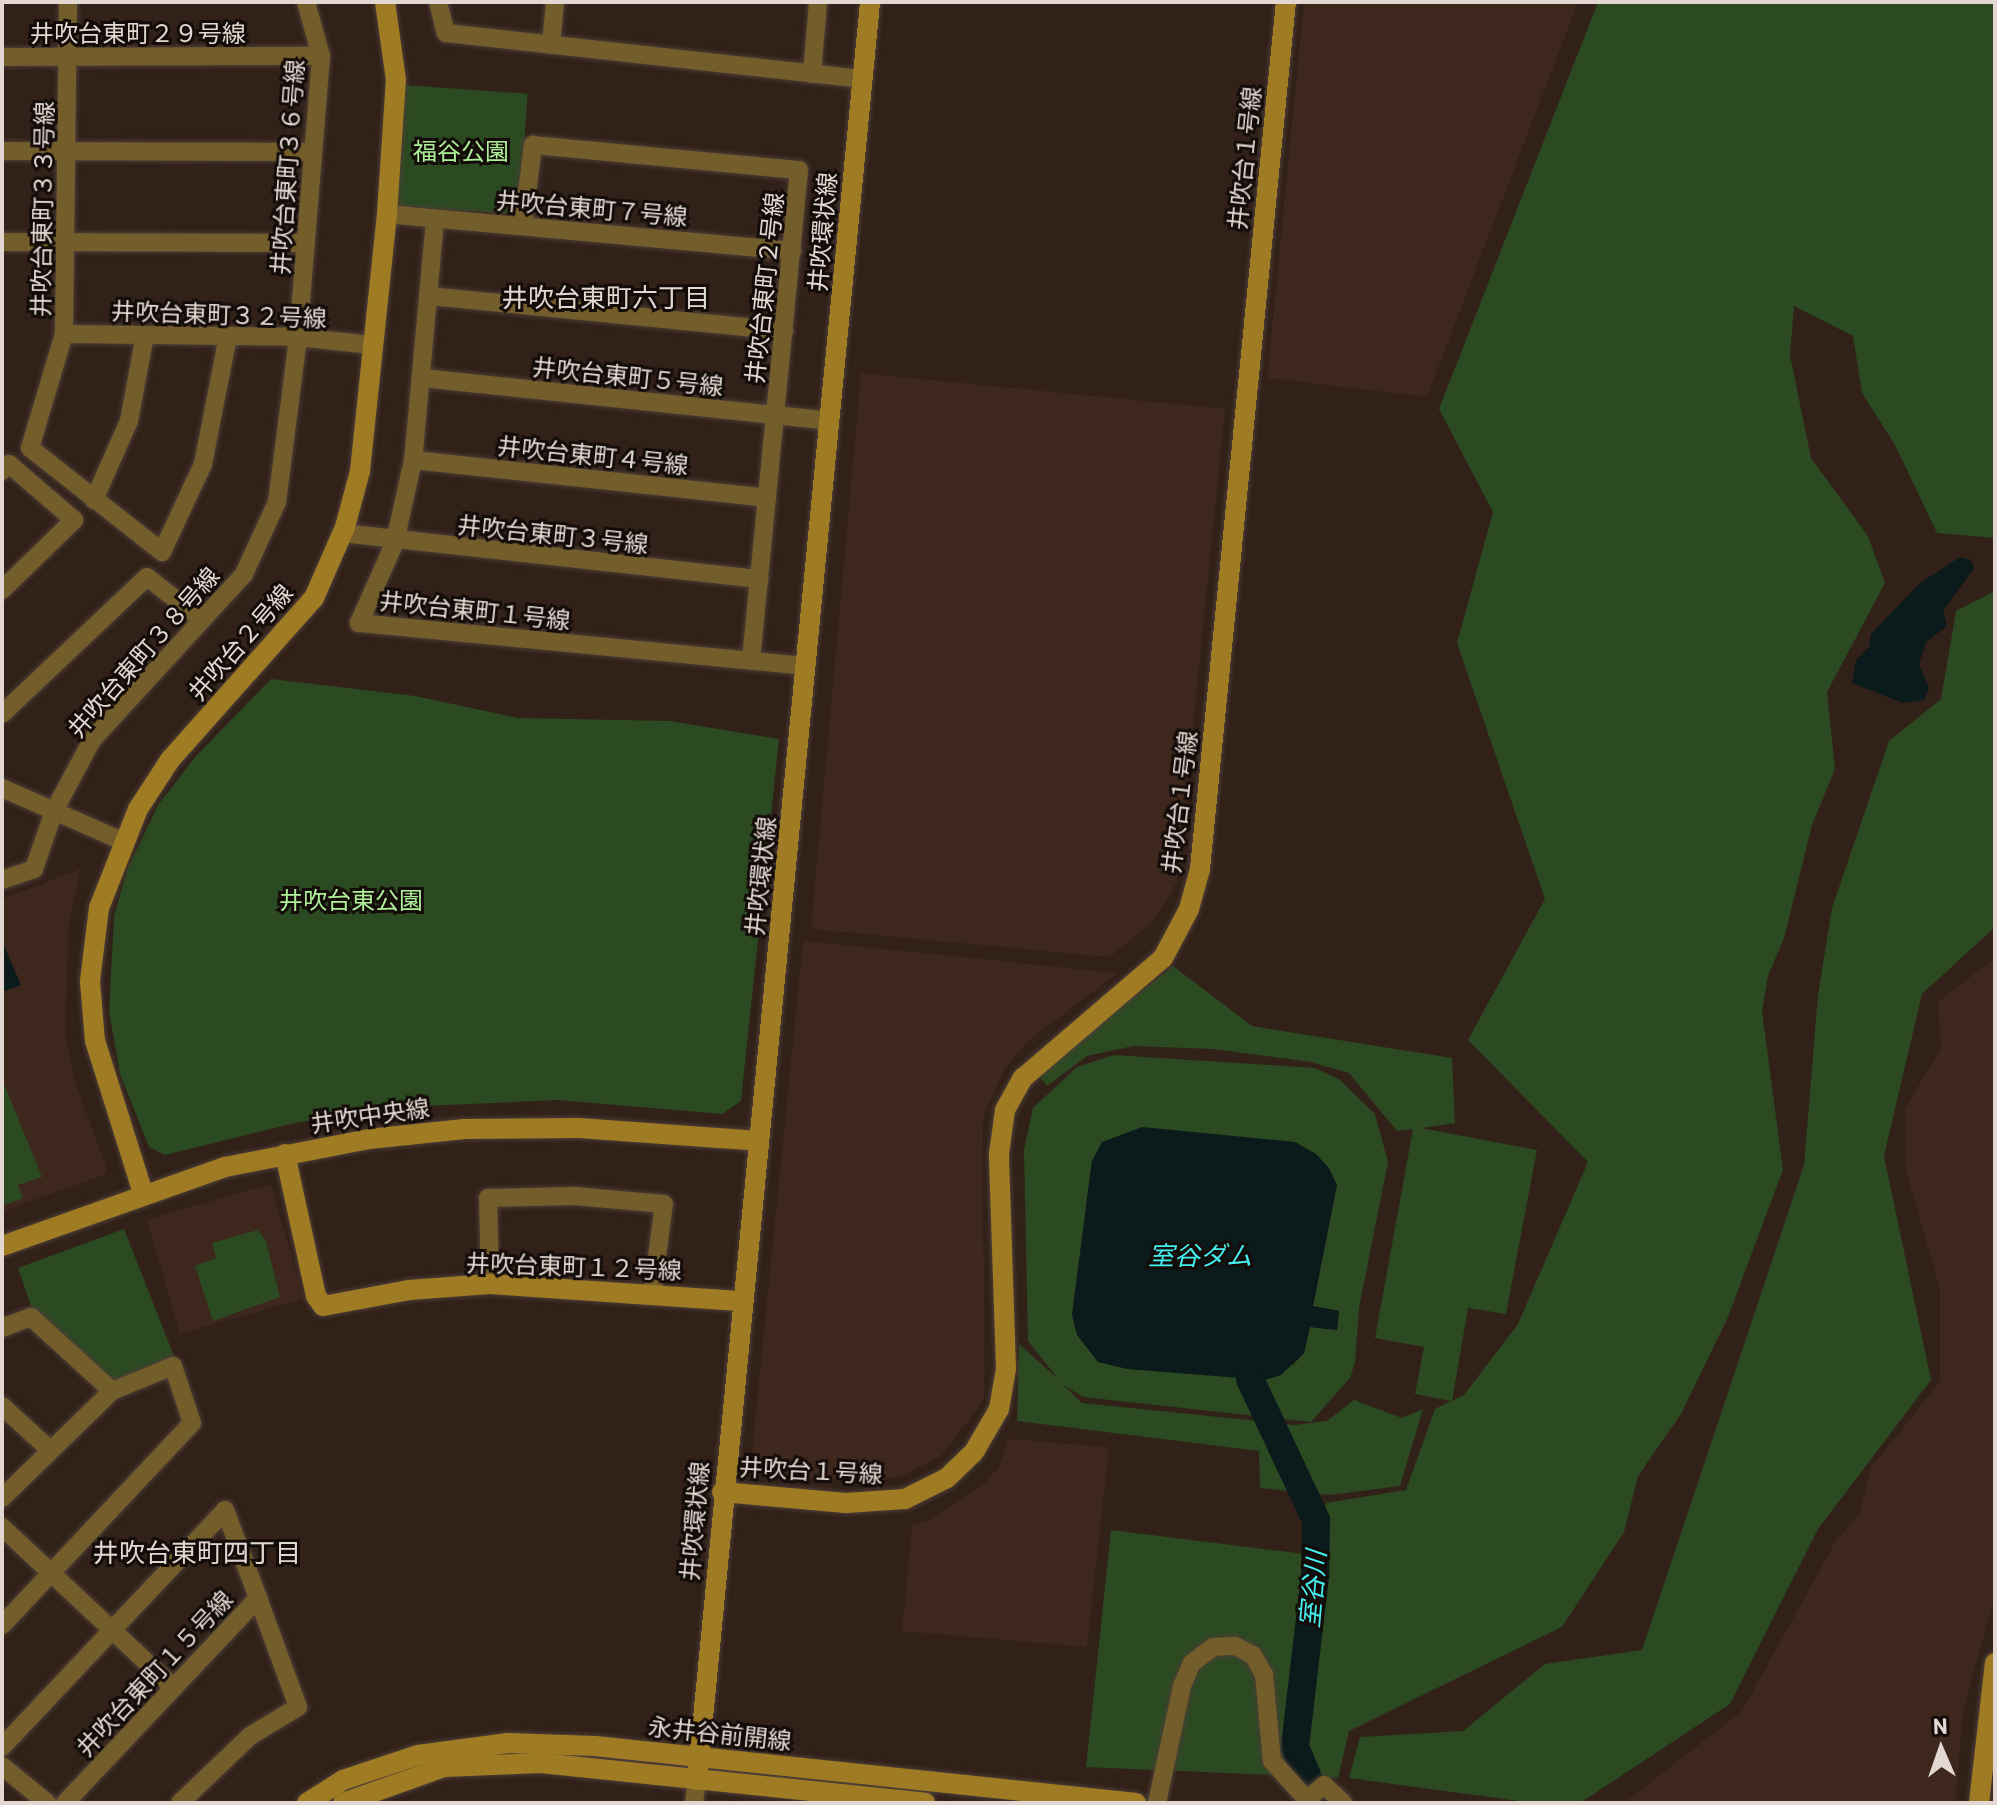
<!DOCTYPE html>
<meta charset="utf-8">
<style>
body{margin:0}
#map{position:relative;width:1997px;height:1805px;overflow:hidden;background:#312119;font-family:Barlow,"Noto Sans JP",sans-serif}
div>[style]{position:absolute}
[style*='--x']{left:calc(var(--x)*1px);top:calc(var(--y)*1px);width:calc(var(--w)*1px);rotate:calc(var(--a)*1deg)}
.built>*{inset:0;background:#3e271d;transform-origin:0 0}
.green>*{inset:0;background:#2b4a21;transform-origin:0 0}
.water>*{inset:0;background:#0b1a1a}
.river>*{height:28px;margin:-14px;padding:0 14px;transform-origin:14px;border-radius:14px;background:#0b1a1a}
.roads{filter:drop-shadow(0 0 2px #4d3e37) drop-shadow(0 0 2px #4d3e37)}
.street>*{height:18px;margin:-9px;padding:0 9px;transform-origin:9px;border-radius:9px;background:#735d2b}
.secondary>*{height:20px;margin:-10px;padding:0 10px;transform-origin:10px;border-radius:10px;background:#9f7c23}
span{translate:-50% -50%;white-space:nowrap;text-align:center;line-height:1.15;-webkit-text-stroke:6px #140c09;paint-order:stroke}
.street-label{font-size:24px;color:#e3d7d2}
.park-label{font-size:24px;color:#adef98}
.neighbourhood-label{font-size:26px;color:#e3d7d2}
.water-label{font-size:26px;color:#44edee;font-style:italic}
.frame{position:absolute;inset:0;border:4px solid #e3d7d2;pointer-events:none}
.north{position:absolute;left:1901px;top:1709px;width:80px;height:80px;-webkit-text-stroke:6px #140c09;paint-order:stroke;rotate:358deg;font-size:22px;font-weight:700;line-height:32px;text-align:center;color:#e3d7d2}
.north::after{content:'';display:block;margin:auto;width:28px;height:36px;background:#e3d7d2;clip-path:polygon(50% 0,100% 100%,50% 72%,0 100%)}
</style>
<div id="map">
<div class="built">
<div style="clip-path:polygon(1304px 2px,1578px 2px,1427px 397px,1267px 378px)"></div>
<div style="clip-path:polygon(861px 373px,1225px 409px,1177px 882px,1153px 921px,1110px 957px,811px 929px)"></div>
<div style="clip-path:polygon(81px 869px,69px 921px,65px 1033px,74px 1078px,108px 1173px,2px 1212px,2px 899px)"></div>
<div style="clip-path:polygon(803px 941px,1118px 973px,1029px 1040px,1005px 1068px,983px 1117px,984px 1400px,941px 1456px,906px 1474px,869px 1483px,773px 1476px,760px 1470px,752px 1452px)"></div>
<div style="clip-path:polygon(1995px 958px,1995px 1595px,1963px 1711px,1955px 1803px,1624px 1803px,1742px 1711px,1837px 1539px,1859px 1515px,1871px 1468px,1940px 1381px,1940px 1290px,1906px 1170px,1905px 1109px,1941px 1048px,1938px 1002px)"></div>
<div style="left:271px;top:1184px;width:119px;height:129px;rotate:74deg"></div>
<div style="clip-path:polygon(1009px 1439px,1109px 1447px,1087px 1647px,902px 1631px,912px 1525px,930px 1520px,983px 1485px,998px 1468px)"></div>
</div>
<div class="green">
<div style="clip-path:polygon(1598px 2px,1995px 2px,1995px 538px,1937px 533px,1895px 445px,1862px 393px,1853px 336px,1794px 306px,1790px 355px,1811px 458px,1868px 536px,1885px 583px,1827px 692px,1835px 769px,1812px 825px,1784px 938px,1768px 976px,1762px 1011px,1783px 1170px,1728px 1317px,1681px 1414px,1638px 1476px,1624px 1532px,1562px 1627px,1349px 1731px,1338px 1778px,1086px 1767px,1111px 1530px,1313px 1555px,1326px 1503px,1406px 1490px,1435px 1409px,1451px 1401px,1415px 1394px,1424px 1347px,1375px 1338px,1413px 1129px,1397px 1131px,1349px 1073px,1311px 1062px,1213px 1049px,1133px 1046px,1087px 1056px,1047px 1086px,1037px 1073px,1173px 966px,1252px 1026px,1452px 1058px,1455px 1123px,1421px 1128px,1537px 1150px,1506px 1314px,1468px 1308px,1452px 1401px,1464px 1395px,1518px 1324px,1588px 1162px,1468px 1040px,1545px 899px,1457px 643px,1493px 512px,1439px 409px)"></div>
<div style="left:403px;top:85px;width:125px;height:121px;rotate:4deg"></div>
<div style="clip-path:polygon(1995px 591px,1995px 927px,1922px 994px,1884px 1156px,1931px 1380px,1818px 1529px,1730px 1704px,1580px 1803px,1534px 1803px,1349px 1778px,1360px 1737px,1463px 1731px,1545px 1664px,1642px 1650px,1804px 1165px,1818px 995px,1832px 908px,1889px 741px,1941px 699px,1956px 611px)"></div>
<div style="clip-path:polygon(271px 679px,415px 696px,518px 718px,670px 721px,779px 739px,741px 1101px,722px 1114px,558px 1100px,400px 1107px,295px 1123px,165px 1155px,149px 1147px,120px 1074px,109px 1011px,114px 916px,127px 870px,158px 805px,196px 756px)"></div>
<div style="clip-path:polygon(evenodd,1114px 1055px,1315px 1068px,1339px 1079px,1375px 1114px,1388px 1162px,1359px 1308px,1355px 1362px,1350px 1378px,1311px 1422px,1083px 1397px,1062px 1384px,1082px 1403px,1295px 1425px,1327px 1421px,1354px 1400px,1402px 1418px,1423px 1409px,1400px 1486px,1329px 1495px,1260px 1488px,1259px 1451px,1017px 1421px,1019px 1344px,1059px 1380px,1028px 1341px,1024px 1150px,1033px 1108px,1077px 1067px,1114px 1055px,1102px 1143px,1337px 1185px,1313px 1306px,1339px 1311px,1337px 1330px,1310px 1327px,1304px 1353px,1293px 1365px,1072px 1315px,1092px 1161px,1102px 1143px)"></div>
<div style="clip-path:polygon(2px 1079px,42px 1177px,18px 1185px,23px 1198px,2px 1206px)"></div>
<div style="clip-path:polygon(124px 1229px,174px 1356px,121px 1380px,110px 1380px,31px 1306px,18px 1268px)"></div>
<div style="clip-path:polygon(258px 1230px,266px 1241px,280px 1297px,213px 1321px,195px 1266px,216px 1258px,212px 1243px)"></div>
</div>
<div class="water">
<div style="clip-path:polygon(1960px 557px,1971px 560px,1974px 568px,1943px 611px,1947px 626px,1926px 642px,1919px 664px,1929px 688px,1924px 700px,1903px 703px,1852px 683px,1856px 660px,1869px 647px,1871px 634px,1920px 583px)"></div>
<div style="clip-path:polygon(2px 941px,21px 985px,2px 992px)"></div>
<div style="clip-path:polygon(1142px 1127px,1295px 1142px,1316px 1154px,1329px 1168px,1337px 1185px,1313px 1306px,1339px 1311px,1337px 1330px,1310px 1327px,1304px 1353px,1281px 1375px,1265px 1380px,1127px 1369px,1098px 1362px,1077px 1335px,1072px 1315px,1092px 1161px,1102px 1142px)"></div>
</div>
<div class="river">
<div style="--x:1250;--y:1379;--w:156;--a:64.9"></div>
<div style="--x:1316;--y:1520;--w:56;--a:91"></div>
<div style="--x:1315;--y:1576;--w:172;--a:96.7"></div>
<div style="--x:1295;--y:1747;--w:39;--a:67"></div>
<div style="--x:1310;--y:1783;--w:26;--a:50"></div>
</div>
<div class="roads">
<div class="street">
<div style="--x:68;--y:2;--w:332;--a:90.7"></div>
<div style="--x:64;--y:334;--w:119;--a:106.6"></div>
<div style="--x:30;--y:448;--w:168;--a:38.2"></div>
<div style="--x:162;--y:552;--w:97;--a:-65"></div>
<div style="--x:203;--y:464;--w:130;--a:-78.9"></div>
<div style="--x:438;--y:2;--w:32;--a:76"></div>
<div style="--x:446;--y:33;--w:420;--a:6.3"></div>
<div style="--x:551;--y:45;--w:43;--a:-84.7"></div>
<div style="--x:2;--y:57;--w:319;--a:-0.2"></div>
<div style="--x:812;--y:74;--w:72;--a:-85.2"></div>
<div style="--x:2;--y:151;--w:310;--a:0.2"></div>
<div style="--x:387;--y:214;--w:407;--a:5.2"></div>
<div style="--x:435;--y:220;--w:241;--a:95.2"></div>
<div style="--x:413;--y:460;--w:84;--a:102.4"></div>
<div style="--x:395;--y:542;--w:89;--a:114"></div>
<div style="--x:359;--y:623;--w:449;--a:5.5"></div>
<div style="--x:523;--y:225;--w:81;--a:-82.9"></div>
<div style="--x:533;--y:145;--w:267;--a:5.4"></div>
<div style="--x:799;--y:170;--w:493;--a:95.6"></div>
<div style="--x:2;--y:242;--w:304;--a:0.2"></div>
<div style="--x:429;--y:296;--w:357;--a:5.6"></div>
<div style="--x:64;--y:334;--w:234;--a:0.7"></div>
<div style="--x:298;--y:337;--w:74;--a:6.2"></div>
<div style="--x:422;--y:378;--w:410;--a:6"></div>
<div style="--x:413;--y:460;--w:356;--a:6.1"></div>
<div style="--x:2;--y:471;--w:10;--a:-45"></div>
<div style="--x:9;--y:464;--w:86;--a:40.7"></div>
<div style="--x:74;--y:520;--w:100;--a:135.8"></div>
<div style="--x:94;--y:500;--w:86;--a:-66.1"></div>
<div style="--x:129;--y:421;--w:87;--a:-79.5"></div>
<div style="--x:342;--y:533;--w:420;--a:6.3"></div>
<div style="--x:2;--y:714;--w:199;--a:-43.4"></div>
<div style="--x:147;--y:577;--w:68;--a:37.9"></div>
<div style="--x:2;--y:788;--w:131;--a:23.8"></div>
<div style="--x:2;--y:880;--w:34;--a:-19"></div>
<div style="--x:34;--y:869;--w:61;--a:-71"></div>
<div style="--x:54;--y:811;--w:81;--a:-61.8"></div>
<div style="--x:92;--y:740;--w:225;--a:-47.5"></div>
<div style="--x:244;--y:574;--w:79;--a:-65.4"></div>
<div style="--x:277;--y:502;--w:166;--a:-82.7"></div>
<div style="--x:298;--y:337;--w:282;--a:-85.3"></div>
<div style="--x:321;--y:56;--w:56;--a:-105.5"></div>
<div style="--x:490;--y:1284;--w:86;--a:-91.3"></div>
<div style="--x:488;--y:1198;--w:86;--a:-1.3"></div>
<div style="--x:574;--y:1196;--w:90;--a:5.1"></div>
<div style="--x:664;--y:1204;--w:90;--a:97.7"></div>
<div style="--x:2;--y:1328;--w:31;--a:-21"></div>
<div style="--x:31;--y:1317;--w:110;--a:42.4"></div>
<div style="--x:2;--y:1406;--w:64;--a:42.5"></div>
<div style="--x:2;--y:1498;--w:153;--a:-44.2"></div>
<div style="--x:112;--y:1391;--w:66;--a:-22.3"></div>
<div style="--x:173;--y:1366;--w:60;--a:71.6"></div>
<div style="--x:192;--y:1423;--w:277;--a:133.2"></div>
<div style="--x:2;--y:1527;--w:234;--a:43.1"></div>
<div style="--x:2;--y:1747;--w:325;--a:-46.7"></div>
<div style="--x:225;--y:1510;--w:94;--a:69.4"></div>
<div style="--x:2;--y:1766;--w:58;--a:39.4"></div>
<div style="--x:1307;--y:1799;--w:22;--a:-39"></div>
<div style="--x:1324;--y:1785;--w:26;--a:43"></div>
<div style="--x:65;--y:1803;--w:282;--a:-46.7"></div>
<div style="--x:258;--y:1598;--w:116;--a:69.8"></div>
<div style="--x:298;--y:1707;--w:56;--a:148.9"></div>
<div style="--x:250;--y:1736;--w:97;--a:136.3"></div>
<div style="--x:694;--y:1803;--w:23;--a:-83"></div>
<div style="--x:1157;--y:1803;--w:120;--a:-77.9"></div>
<div style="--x:1182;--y:1686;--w:25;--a:-67"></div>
<div style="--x:1192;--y:1663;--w:26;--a:-37"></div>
<div style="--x:1213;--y:1647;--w:22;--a:-3"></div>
<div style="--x:1235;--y:1646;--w:20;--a:27"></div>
<div style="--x:1253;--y:1655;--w:23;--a:61"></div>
<div style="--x:1264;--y:1675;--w:86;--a:84.7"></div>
<div style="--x:1272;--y:1761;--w:57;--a:47.9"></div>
</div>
<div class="secondary">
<div style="--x:285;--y:1154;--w:145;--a:77.7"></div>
<div style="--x:316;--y:1296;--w:12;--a:55"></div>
<div style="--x:323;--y:1306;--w:87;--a:-10.5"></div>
<div style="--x:409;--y:1290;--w:81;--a:-4.2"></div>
<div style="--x:490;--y:1284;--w:253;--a:3.9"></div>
<div style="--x:143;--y:1193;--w:159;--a:-107.5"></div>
<div style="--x:95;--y:1041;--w:60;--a:-94.8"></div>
<div style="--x:90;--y:981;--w:74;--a:-83"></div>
<div style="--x:99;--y:908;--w:106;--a:-68.5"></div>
<div style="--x:138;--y:809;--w:59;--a:-56.9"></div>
<div style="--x:170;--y:760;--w:217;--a:-48.4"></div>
<div style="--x:314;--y:598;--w:77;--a:-66.4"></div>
<div style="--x:345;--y:527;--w:58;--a:-75"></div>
<div style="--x:360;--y:471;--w:258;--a:-84"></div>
<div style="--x:387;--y:214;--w:134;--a:-86.2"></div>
<div style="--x:396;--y:80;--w:79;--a:-98"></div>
<div style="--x:2;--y:1246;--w:237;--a:-19.5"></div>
<div style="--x:225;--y:1167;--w:147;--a:-11"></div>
<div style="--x:369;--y:1139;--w:96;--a:-6"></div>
<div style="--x:464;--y:1129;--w:115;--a:-0.5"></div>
<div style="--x:579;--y:1128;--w:180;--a:4.1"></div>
<div style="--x:722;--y:1492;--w:124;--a:5.1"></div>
<div style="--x:846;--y:1503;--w:59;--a:-3.9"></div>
<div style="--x:905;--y:1499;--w:47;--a:-26.6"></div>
<div style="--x:947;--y:1478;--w:37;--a:-44"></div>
<div style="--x:974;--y:1452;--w:50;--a:-59.8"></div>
<div style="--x:999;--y:1409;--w:41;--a:-80.1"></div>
<div style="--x:1006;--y:1369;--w:215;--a:-91.9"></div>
<div style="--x:999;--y:1154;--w:44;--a:-82.2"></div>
<div style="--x:1005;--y:1110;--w:37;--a:-61"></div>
<div style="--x:1023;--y:1078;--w:184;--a:-40.6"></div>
<div style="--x:1163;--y:958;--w:55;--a:-62"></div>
<div style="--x:1189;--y:909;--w:41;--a:-74.6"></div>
<div style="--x:1200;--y:869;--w:871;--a:-84.34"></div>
<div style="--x:697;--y:1780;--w:1786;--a:-84.44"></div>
<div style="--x:307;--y:1803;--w:43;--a:-32.6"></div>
<div style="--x:343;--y:1780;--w:79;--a:-18.4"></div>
<div style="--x:418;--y:1755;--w:91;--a:-7.6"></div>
<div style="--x:508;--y:1743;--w:87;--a:2"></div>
<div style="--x:595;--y:1746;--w:544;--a:6.01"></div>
<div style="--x:343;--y:1803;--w:107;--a:-19.6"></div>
<div style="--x:444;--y:1767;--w:97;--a:-2.4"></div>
<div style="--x:541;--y:1763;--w:386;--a:5.9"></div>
<div style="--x:1979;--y:1803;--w:141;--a:-83.5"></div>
</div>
</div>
<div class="street-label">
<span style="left:138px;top:33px">井吹台東町２９号線</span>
<span style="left:1244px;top:158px;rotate:-84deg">井吹台１号線</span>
<span style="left:287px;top:167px;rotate:-86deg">井吹台東町３６号線</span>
<span style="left:592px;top:208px;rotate:5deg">井吹台東町７号線</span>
<span style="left:42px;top:209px;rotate:-89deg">井吹台東町３３号線</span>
<span style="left:822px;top:232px;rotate:-85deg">井吹環状線</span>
<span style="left:764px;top:288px;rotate:-84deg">井吹台東町２号線</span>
<span style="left:219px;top:314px;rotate:2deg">井吹台東町３２号線</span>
<span style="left:628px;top:376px;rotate:6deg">井吹台東町５号線</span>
<span style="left:593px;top:455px;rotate:6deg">井吹台東町４号線</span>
<span style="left:553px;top:534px;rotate:6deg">井吹台東町３号線</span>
<span style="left:475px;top:610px;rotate:6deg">井吹台東町１号線</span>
<span style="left:240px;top:642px;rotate:-49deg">井吹台２号線</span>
<span style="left:143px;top:652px;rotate:-49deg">井吹台東町３８号線</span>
<span style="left:1179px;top:802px;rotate:-83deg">井吹台１号線</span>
<span style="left:760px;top:876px;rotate:-84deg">井吹環状線</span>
<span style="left:370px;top:1115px;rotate:-8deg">井吹中央線</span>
<span style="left:574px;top:1266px;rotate:2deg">井吹台東町１２号線</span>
<span style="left:811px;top:1470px;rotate:3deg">井吹台１号線</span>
<span style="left:694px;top:1521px;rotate:-85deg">井吹環状線</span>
<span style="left:154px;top:1673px;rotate:-47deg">井吹台東町１５号線</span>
<span style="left:720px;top:1733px;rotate:6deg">永井谷前開線</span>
</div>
<div class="park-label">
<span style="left:461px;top:151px">福谷公園</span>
<span style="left:351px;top:900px">井吹台東公園</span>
</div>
<div class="neighbourhood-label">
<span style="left:606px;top:297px">井吹台東町六丁目</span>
<span style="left:197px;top:1552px">井吹台東町四丁目</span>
</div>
<div class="water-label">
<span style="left:1200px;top:1255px">室谷ダム</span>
<span style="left:1312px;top:1589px;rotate:-85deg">室谷川</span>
</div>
<div class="frame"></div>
<div class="north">N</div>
</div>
